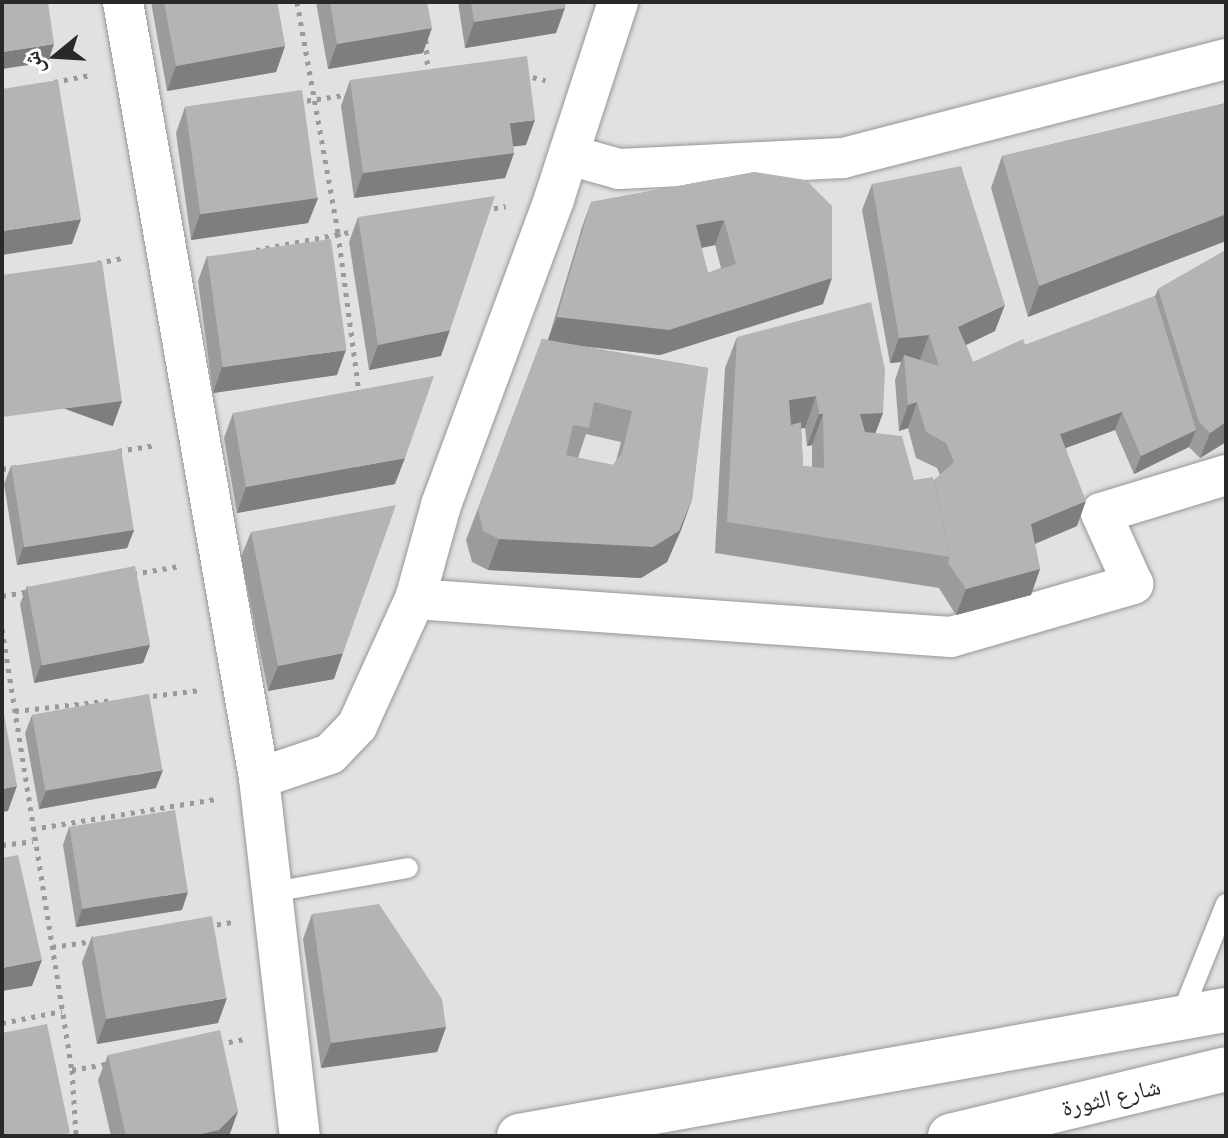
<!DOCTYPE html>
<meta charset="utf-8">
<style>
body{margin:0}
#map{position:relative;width:1228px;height:1138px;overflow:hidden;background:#dfe2e0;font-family:"Titillium Web","Noto Naskh Arabic",sans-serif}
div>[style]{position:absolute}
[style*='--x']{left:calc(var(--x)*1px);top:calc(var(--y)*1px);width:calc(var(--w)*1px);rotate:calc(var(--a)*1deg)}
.path>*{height:5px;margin-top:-2.5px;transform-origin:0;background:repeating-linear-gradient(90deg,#999b9a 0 4px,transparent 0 10px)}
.roads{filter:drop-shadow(0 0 2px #949794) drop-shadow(0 0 2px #949794)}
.lane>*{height:20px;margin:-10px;padding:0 10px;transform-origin:10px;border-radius:10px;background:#fff}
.street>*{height:40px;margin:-20px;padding:0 20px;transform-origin:20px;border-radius:20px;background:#fff}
.primary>*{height:44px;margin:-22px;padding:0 22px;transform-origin:22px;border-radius:22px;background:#fff}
.highway>*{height:44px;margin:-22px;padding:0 22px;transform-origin:22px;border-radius:22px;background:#fff}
.wall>*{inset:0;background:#9b9c99}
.shaded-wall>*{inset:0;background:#7e7f7d;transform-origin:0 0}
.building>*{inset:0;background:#b4b5b2;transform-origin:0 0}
span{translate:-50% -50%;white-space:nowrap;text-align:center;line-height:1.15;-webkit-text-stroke:6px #fff;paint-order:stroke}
.street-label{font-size:24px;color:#282928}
.frame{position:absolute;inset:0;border:4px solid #282928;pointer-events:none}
.north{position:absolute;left:16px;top:16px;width:80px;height:80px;-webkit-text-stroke:6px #fff;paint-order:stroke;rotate:252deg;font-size:22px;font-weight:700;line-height:32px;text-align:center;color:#282928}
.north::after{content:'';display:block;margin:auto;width:28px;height:36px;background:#282928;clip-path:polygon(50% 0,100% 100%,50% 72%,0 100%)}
</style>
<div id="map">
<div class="path">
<div style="--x:297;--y:2;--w:235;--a:79.9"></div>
<div style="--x:338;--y:233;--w:161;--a:82.5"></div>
<div style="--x:426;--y:40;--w:34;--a:87"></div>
<div style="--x:523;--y:75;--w:23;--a:13"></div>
<div style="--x:54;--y:82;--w:38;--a:-11"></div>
<div style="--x:297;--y:102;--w:55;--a:-8.4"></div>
<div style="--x:484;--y:210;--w:22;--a:-10"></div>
<div style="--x:256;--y:250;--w:106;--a:-10.9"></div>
<div style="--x:97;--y:263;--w:26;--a:-11"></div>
<div style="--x:118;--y:451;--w:37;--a:-9"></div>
<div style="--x:2;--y:469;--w:15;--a:-8"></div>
<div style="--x:133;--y:574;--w:47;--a:-9.9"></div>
<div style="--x:2;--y:596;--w:27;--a:-10"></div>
<div style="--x:2;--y:629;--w:447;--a:81"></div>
<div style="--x:72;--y:1070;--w:66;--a:86.5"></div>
<div style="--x:143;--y:697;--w:58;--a:-6.9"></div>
<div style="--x:15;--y:711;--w:100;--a:-6.3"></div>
<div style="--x:32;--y:829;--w:186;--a:-9.3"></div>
<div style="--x:2;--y:845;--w:31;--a:-7"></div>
<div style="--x:207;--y:926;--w:26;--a:-9"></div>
<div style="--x:52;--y:947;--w:42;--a:-8.1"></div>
<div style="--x:2;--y:1023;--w:61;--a:-11.3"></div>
<div style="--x:219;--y:1044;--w:26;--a:-11"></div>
<div style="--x:72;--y:1070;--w:40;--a:-10"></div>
</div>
<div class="roads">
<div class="lane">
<div style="--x:273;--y:892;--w:137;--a:-10.1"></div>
<div style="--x:1181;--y:1016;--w:121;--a:-68.1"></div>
</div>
<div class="street">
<div style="--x:123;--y:2;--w:788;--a:80.06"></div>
<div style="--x:259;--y:778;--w:360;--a:83.5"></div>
<div style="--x:569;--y:155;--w:52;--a:15.6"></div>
<div style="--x:619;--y:169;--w:224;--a:-2.8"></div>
<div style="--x:843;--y:158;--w:396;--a:-14.5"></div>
<div style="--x:415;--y:599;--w:537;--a:4.06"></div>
<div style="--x:951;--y:637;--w:190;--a:-16.2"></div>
<div style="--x:1133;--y:584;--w:78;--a:-114.3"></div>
<div style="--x:1101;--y:513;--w:131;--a:-16.9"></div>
<div style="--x:259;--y:778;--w:75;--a:-18.7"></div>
<div style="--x:330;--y:754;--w:39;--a:-46"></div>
<div style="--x:357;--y:726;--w:140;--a:-65.5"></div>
<div style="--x:415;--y:599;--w:98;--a:-74.5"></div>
<div style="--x:441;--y:505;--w:326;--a:-69.7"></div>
<div style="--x:554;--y:199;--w:207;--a:-72"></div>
</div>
<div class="primary">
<div style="--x:519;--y:1136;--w:718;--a:-10.11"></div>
</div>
<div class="highway">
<div style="--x:950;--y:1136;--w:284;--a:-13.6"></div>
</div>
</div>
<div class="wall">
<div style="clip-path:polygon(151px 2px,277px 2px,285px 46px,276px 72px,167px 91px)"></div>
<div style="clip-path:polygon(316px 2px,427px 2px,423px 53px,328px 69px)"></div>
<div style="clip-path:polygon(458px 2px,566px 2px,556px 33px,465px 48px)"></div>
<div style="clip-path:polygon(350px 80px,526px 145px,513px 146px,514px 153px,505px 178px,354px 198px,341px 106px)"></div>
<div style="clip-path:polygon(1226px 103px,1028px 317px,991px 188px,1002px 156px)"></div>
<div style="clip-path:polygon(185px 107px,318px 198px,308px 223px,191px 240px,176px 133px)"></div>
<div style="clip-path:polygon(evenodd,755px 172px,823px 304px,660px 355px,580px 346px,708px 368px,692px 499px,681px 530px,667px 562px,641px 578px,488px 570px,472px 562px,466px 540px,542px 339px,548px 340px,582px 227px,591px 202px,755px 172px,715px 245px,721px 268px,708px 273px,701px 248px,715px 245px,755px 172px,586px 434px,621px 442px,616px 461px,613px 465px,578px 458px,586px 434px)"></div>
<div style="clip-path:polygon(evenodd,872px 184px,995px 331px,966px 345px,973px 362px,1025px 345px,1155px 296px,1158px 289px,1226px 250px,1226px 442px,1200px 458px,1189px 447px,1134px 474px,1115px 430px,1066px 448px,1077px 526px,1035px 544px,1040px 569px,1031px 595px,956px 615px,939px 588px,715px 553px,725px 368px,737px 337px,883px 413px,875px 433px,914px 480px,934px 480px,940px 475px,937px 468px,916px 458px,908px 428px,899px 431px,895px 380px,901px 362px,890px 363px,862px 210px,872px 184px,801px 428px,805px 428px,807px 446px,812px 445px,812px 467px,803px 466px,801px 428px)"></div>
<div style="clip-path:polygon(358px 217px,441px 356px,369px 370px,349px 242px)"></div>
<div style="clip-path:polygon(207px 256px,337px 375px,213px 393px,198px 281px)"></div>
<div style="clip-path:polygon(233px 413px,395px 484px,237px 513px,224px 438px)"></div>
<div style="clip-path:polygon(11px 466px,134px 530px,127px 548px,17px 565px,4px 484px)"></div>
<div style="clip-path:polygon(251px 532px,334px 679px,268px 691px,241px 557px)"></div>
<div style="clip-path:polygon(27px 586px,150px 645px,143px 663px,34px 683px,20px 604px)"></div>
<div style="clip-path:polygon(32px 715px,156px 788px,39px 809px,25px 733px)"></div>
<div style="clip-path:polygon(69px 827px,182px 910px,76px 927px,63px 845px)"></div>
<div style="clip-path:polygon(312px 914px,446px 1027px,437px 1052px,321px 1068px,303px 939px)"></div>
<div style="clip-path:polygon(92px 936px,218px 1023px,97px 1044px,82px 962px)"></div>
<div style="clip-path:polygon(108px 1055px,238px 1111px,229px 1136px,111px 1136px,98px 1080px)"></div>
</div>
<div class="shaded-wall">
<div style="clip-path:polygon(565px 8px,556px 33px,465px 48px,474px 22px)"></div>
<div style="clip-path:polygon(432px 28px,423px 53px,328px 69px,337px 44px)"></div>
<div style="clip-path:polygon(54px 44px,48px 62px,2px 69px,2px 52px)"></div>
<div style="clip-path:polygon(285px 46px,276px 72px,167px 91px,176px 66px)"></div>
<div style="clip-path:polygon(535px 120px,526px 145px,501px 148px,510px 123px)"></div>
<div style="clip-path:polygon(514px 153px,505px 178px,354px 198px,363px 173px)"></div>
<div style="clip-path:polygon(318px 198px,308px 223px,191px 240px,200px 214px)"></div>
<div style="clip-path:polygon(1226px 214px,1226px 241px,1028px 317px,1039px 286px)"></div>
<div style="clip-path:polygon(81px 219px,72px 244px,2px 255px,2px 231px)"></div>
<div style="clip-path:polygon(724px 220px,715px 245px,686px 251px,696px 225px)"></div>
<div style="clip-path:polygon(832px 278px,823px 304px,660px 355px,547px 342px,557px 317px)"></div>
<div style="clip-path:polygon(1005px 305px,995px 331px,949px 353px,958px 327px)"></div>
<div style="clip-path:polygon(450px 330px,441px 356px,369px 370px,378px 345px)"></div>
<div style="clip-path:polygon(929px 335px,920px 360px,904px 355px,901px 362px,890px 363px,899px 338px)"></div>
<div style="clip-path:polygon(346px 350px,337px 375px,213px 393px,222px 367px)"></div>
<div style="clip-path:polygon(816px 396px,805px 428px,778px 432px,789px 400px)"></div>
<div style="left:122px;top:401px;width:27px;height:121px;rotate:110deg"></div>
<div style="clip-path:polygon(917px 402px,908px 428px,899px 431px,908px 405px)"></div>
<div style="clip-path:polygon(1122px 412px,1115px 430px,1046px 455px,1053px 437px)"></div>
<div style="clip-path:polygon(883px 413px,871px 445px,849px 445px,860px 414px)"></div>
<div style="clip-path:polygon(819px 414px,823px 414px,812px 445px,807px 446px)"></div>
<div style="clip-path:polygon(1226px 422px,1226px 442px,1200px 458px,1210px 433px)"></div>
<div style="clip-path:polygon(1196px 430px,1189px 447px,1134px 474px,1141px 456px)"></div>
<div style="clip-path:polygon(405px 458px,395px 484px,237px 513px,246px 487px)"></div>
<div style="clip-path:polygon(692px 499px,681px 530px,667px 562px,641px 578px,488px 570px,499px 539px)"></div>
<div style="clip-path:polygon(1086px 501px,1077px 526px,1022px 549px,1031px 524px)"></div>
<div style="clip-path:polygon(134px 530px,127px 548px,17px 565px,23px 547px)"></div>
<div style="clip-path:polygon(1040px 569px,1031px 595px,956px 615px,966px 589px)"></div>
<div style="clip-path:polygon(150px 645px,143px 663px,34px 683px,41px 665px)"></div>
<div style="clip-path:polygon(343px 653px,334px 679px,268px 691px,278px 666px)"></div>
<div style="clip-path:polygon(163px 770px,156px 788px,39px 809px,46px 791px)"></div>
<div style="clip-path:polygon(17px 786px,8px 811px,2px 812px,2px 789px)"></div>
<div style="clip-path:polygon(188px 892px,182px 910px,76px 927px,82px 909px)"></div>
<div style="clip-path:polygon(42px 960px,32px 986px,2px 991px,2px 968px)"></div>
<div style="clip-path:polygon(227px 998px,218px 1023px,97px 1044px,106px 1019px)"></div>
<div style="clip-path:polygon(446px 1027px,437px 1052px,321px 1068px,331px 1043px)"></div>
<div style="clip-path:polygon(238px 1111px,229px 1136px,193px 1136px)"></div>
</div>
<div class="building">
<div style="clip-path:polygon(2px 2px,48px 2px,54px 44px,2px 52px)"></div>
<div style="clip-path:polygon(164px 2px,277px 2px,285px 46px,176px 66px)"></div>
<div style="clip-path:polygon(330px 2px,427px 2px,432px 28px,337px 44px)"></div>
<div style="clip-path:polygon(471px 2px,566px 2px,565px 8px,474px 22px)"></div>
<div style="clip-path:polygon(527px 56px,535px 120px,510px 123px,514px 153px,363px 173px,350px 80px)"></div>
<div style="clip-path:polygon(58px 80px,81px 219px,2px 231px,2px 89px)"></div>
<div style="left:302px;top:90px;width:109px;height:118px;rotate:82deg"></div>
<div style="clip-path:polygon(1226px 103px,1226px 214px,1039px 286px,1002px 156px)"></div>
<div style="clip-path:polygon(961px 166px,1005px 305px,958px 327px,973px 362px,1023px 339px,1086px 501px,1031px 524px,1040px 569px,966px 589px,948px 563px,950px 557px,934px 480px,954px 462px,946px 443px,926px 432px,917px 402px,908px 405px,904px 355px,939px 366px,929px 335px,899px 338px,872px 184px)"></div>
<div style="clip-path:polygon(evenodd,755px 172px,806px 180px,832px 206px,832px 278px,669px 330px,557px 317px,591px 202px,755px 172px,724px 220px,736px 264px,708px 273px,696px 225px,724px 220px)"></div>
<div style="clip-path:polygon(495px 196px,450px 330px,378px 345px,358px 217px)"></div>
<div style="left:331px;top:239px;width:112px;height:125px;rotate:82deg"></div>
<div style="clip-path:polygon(1226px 250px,1226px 422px,1210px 433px,1199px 422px,1158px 289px)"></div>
<div style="clip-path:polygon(102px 261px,122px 401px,2px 417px,2px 275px)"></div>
<div style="clip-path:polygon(1155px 296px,1196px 430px,1141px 456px,1122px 412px,1060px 434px,1025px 345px)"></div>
<div style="clip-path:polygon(evenodd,871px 302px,885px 370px,883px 413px,860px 414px,865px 432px,902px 436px,914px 480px,933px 477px,950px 557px,727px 522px,737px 337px,871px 302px,816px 396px,819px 414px,823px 414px,824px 468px,803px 466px,801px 422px,791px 425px,789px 400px,816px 396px)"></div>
<div style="clip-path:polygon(evenodd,542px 339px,708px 368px,692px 499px,679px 531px,653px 547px,499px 539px,483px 531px,478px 509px,542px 339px,594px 402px,632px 411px,622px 453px,613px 465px,566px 455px,573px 425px,589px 428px,594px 402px)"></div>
<div style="clip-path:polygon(434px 376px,405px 458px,246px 487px,233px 413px)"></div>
<div style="left:121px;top:449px;width:82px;height:111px;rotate:81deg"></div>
<div style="clip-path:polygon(396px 505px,343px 653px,278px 666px,251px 532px)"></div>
<div style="left:135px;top:566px;width:80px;height:110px;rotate:79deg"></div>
<div style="left:149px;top:694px;width:77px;height:119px;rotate:80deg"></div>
<div style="clip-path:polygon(2px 703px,17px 786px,2px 789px)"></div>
<div style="left:175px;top:810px;width:83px;height:107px;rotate:81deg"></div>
<div style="clip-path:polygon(18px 855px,42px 960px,2px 968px,2px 858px)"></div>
<div style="clip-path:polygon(379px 904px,442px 999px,446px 1027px,331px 1043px,312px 914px)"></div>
<div style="left:212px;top:916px;width:83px;height:122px;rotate:80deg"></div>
<div style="clip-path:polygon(47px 1024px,70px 1133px,55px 1136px,2px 1136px,2px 1033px)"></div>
<div style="clip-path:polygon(220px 1030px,238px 1111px,219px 1130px,193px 1136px,126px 1136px,108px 1055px)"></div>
</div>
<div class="street-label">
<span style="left:1111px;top:1097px;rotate:-13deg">شارع الثورة</span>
</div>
<div class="frame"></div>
<div class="north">ش</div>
</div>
